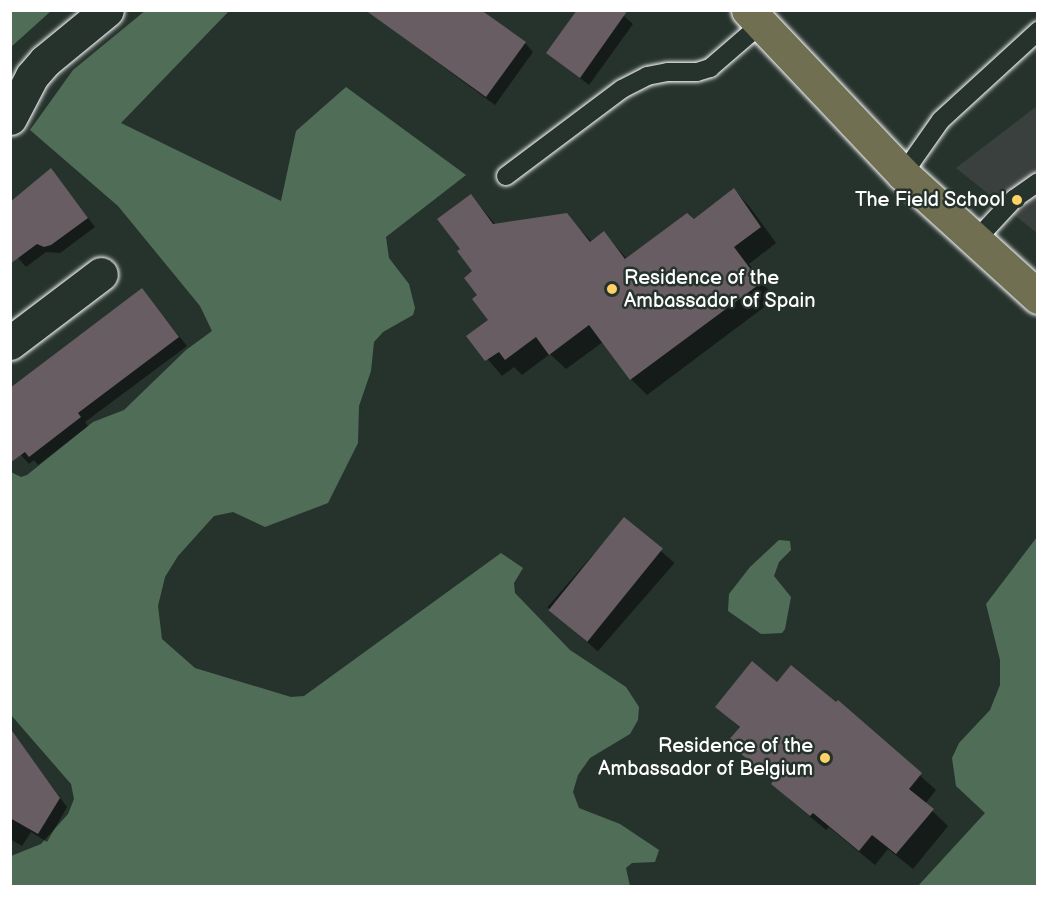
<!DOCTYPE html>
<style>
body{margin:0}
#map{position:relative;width:1048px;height:897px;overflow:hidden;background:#26332d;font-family:"Balsamiq Sans",sans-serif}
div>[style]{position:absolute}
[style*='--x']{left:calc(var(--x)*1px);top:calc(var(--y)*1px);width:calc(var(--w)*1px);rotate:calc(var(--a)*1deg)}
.built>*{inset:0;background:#3a403d}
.green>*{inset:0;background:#506e57}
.shadow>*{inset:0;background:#0007;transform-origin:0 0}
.building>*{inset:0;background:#685d62;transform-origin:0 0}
.roads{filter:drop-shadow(0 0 2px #fff) drop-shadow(0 0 2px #fff)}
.lane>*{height:18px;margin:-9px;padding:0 9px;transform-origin:9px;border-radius:9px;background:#26332d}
.street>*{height:33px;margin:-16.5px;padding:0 16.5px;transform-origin:16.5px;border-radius:16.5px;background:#26332d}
.primary>*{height:33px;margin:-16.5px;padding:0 16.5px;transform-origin:16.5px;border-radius:16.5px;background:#706f52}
.dots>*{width:16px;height:16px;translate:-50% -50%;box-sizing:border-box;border:3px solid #26332d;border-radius:50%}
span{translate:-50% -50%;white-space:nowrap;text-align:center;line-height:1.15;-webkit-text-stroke:5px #26332d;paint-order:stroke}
.poi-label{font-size:20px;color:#fff}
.right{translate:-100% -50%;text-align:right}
.left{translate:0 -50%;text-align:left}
.frame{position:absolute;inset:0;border:12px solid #fff;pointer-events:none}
</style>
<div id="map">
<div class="built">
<div style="clip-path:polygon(1037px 106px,1037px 233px,956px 168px)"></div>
</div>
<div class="green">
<div style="clip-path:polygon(11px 10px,51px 10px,51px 11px,11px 47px)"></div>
<div style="clip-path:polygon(146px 10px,229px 11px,121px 123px,281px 201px,296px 131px,346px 87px,466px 175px,386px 237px,389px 258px,409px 284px,415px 308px,413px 315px,383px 332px,374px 342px,371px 371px,359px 406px,358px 443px,328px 503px,265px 527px,233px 512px,214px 516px,178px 556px,165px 577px,158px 606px,162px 639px,195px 668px,291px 697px,304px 696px,501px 553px,523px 568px,514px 583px,515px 593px,570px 650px,626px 687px,639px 707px,638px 720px,630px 734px,590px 758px,578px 775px,573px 792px,579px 808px,620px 824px,659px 850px,655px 862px,632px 863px,626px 868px,630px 886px,11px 886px,11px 856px,41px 844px,68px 814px,74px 799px,71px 784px,11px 715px,11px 472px,21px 477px,27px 475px,93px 422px,124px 410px,186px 350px,212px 331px,200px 306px,118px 206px,30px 130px,73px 70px)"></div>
<div style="clip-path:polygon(1037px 537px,1037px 886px,918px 886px,985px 813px,956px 786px,952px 758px,959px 743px,990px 710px,1000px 685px,1000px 660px,986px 604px)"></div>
<div style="clip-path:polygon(779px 540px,790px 541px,791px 550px,779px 562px,774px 576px,791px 597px,785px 629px,782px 633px,761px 634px,728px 611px,729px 594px,750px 567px)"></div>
</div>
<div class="shadow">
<div style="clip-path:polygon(617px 10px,633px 24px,589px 85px,548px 53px)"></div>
<div style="clip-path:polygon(381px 21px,525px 43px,533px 52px,495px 105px)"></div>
<div style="clip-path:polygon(51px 170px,95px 227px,60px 253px,46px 252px,26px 267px,10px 249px)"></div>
<div style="clip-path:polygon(734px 190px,749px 206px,776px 243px,749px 264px,775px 299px,647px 395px,631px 379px,603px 342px,566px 369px,550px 354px,522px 375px,514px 367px,502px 376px,469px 337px,490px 321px,479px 295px,474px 271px,462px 249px,471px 196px,496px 225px,566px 214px,592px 242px,604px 233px,627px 259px,694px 221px)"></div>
<div style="clip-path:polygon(142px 290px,187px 346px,85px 422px,88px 426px,38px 465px,34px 460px,29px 464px,10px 443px)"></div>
<div style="left:624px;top:519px;width:67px;height:117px;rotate:41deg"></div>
<div style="clip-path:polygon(777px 684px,836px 704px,838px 702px,936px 790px,925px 804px,948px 826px,913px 869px,888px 849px,875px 865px,829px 827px,826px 830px,789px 799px,774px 782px,729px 742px,741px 729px,717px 707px)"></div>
<div style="clip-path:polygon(23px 747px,67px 807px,47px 842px,31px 832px,22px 846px,10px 839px,10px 768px)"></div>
</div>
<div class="building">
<div style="clip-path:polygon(365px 10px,481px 10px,526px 42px,486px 97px)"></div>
<div style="clip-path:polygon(577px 10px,628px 10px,580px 78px,546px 53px)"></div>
<div style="clip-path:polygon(51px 168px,88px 218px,51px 245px,44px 247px,37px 244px,10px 264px,10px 202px)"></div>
<div style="clip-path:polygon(734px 188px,761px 227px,734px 247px,761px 283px,630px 380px,589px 325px,549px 355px,536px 337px,505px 360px,499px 352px,485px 361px,466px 336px,488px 320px,472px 299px,477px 295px,464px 278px,472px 271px,457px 251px,460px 249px,437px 219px,471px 194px,493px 224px,567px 213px,590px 242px,604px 231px,625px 259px,687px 213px,694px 219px)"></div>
<div style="clip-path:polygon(142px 288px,179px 337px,78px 413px,81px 417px,29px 457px,25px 452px,10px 463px,10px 388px)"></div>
<div style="left:624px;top:517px;width:50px;height:120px;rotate:39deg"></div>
<div style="clip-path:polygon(752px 661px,777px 682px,791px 665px,836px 702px,838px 700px,922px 773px,909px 789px,934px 809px,896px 854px,872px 835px,859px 851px,813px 813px,810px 816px,771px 784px,773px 781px,727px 742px,740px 727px,715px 707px)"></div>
<div style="clip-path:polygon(10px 728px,60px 798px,38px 834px,10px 818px)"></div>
</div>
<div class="roads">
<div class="lane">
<div style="--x:903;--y:174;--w:66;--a:-54.9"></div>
<div style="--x:941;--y:120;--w:132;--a:-42.5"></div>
<div style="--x:506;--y:176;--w:145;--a:-36.9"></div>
<div style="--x:622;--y:89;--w:28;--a:-27"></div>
<div style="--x:647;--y:76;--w:21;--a:-11"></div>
<div style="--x:668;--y:72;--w:29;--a:0"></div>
<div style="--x:697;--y:72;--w:14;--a:-17"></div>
<div style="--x:710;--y:68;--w:67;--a:-40.8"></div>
<div style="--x:974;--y:242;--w:59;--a:-47.1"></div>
<div style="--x:1014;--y:199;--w:29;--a:-35"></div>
</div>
<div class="street">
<div style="--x:10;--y:118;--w:47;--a:-62.4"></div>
<div style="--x:32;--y:76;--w:20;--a:-49"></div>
<div style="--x:45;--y:61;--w:80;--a:-39.4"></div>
<div style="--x:10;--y:343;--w:114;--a:-37.2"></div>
</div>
<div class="primary">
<div style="--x:748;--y:10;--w:226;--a:46.6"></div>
<div style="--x:903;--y:174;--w:183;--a:42.3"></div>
</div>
</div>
<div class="dots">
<div style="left:1017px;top:200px;background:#ffd166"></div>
<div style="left:612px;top:289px;background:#ffd166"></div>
<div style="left:825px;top:758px;background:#ffd166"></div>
</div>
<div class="poi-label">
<span class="right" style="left:1005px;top:200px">The Field School</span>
<span class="left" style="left:624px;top:290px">Residence of the<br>Ambassador of Spain</span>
<span class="right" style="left:813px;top:758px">Residence of the<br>Ambassador of Belgium</span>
</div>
<div class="frame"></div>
</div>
